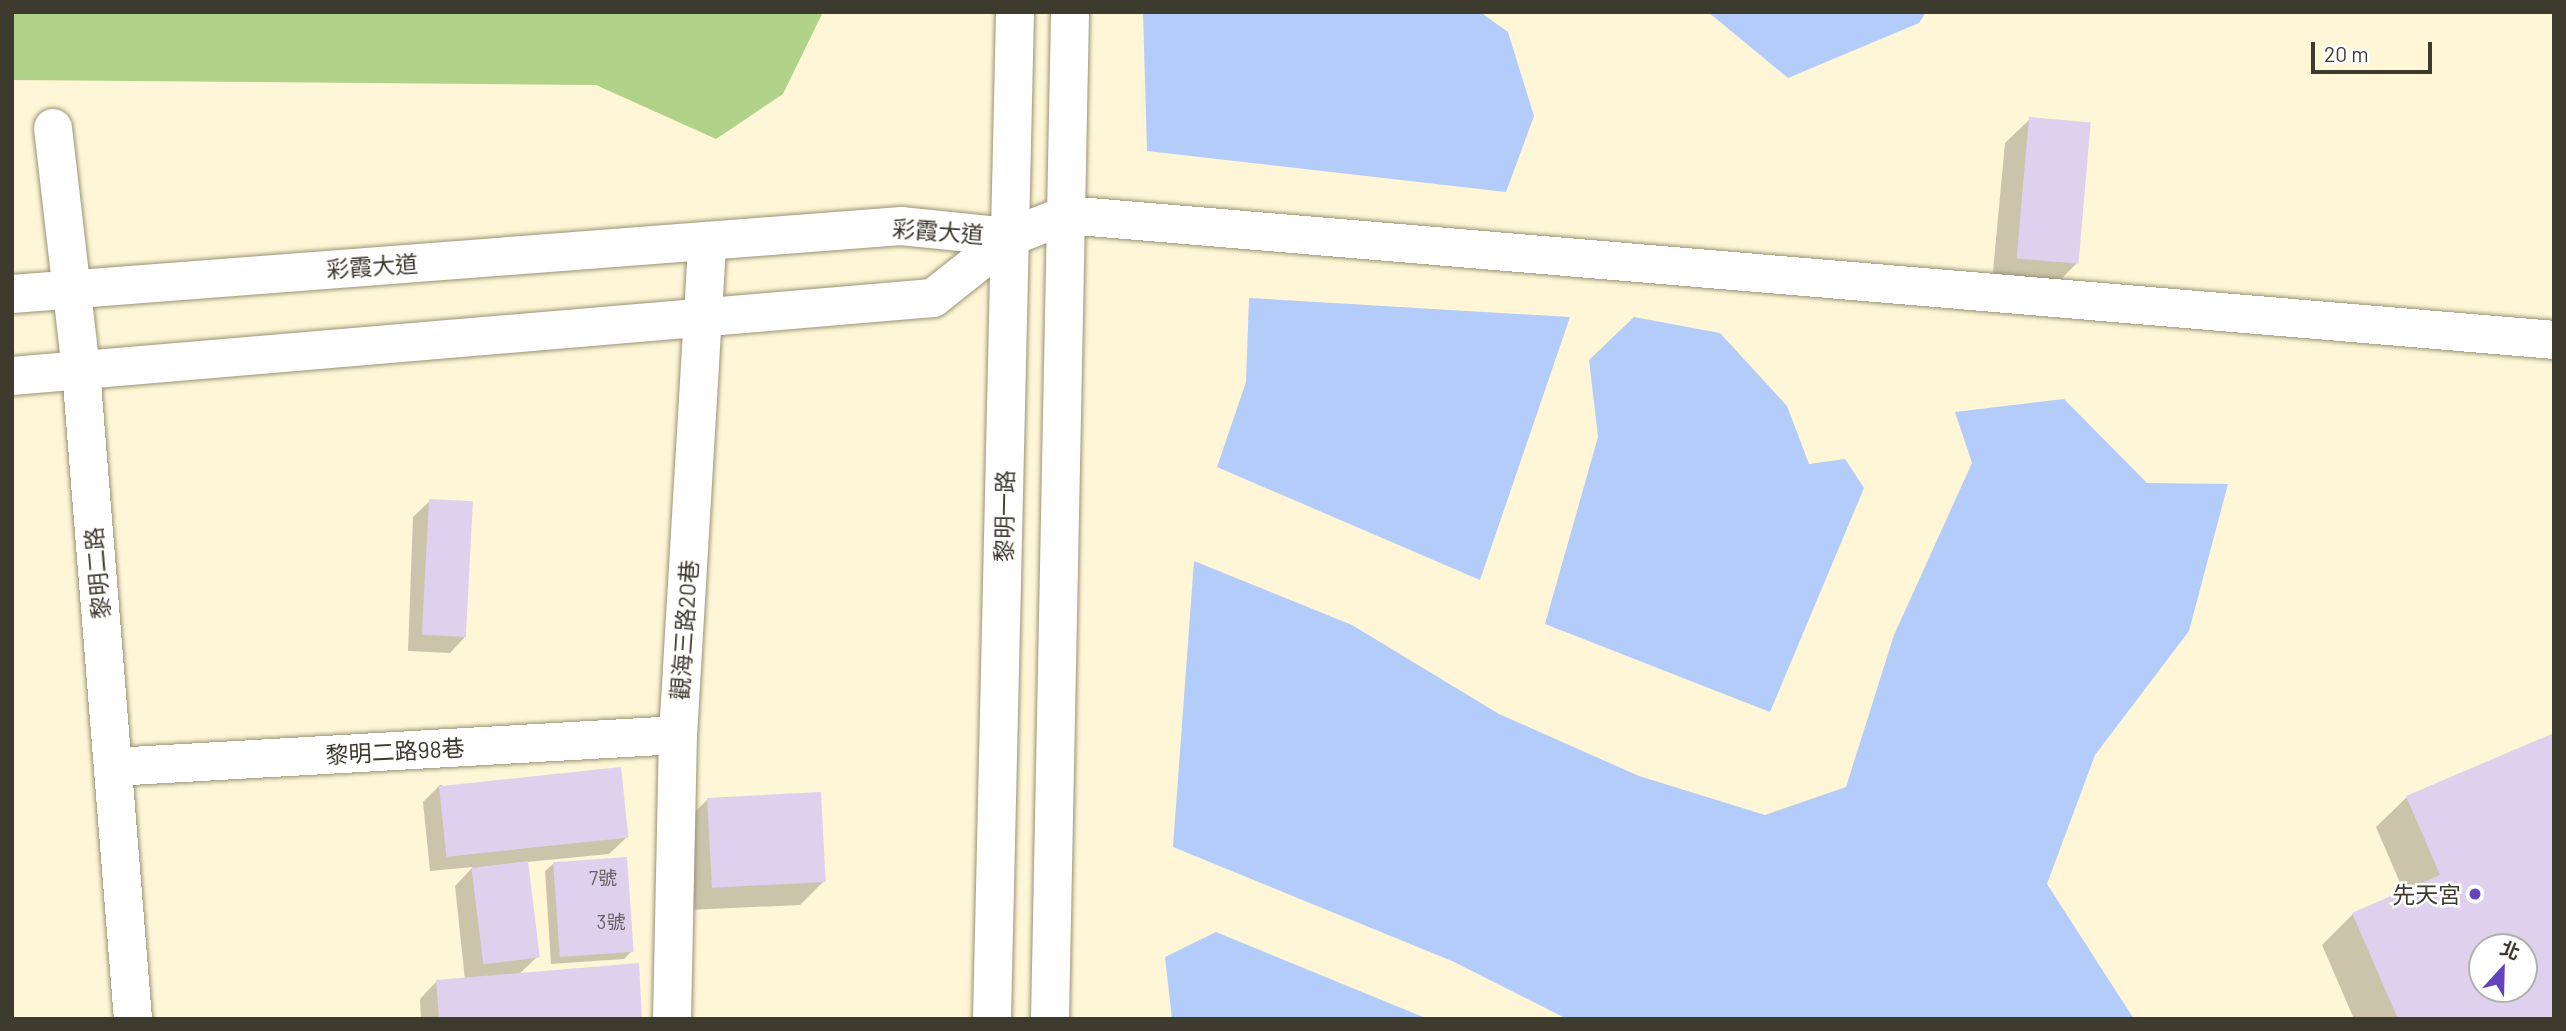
<!DOCTYPE html>
<meta charset="utf-8">
<style>
body{margin:0}
#map{position:relative;width:2566px;height:1031px;overflow:hidden;background:#fef6d6;font-family:Barlow,"Noto Sans TC",sans-serif}
div>[style]{position:absolute}
[style*='--x']{left:calc(var(--x)*1px);top:calc(var(--y)*1px);width:calc(var(--w)*1px);rotate:calc(var(--a)*1deg)}
.green>*{inset:0;background:#b1d289}
.water>*{inset:0;background:#b4ccfa}
.shadow>*{inset:0;background:#0003}
.building>*{inset:0;background:#dfd0ed;transform-origin:0 0}
.roads{filter:drop-shadow(0 0 2px #999275) drop-shadow(0 0 2px #999275)}
.street>*{height:38px;margin:-19px;padding:0 19px;transform-origin:19px;border-radius:19px;background:#fff}
.secondary>*{height:38px;margin:-19px;padding:0 19px;transform-origin:19px;border-radius:19px;background:#fff}
.dots>*{width:19px;height:19px;translate:-50% -50%;box-sizing:border-box;border:4px solid #fff;border-radius:50%}
span{translate:-50% -50%;white-space:nowrap;text-align:center;line-height:1.15;-webkit-text-stroke:5px #fff;paint-order:stroke}
.number-label{font-size:19px;color:#66605e}
.number-label span{-webkit-text-stroke-width:0}
.street-label{font-size:23px;color:#3d3a2e}
.poi-label{font-size:23px;color:#3d3a2e}
.right{translate:-100% -50%;text-align:right}
.frame{position:absolute;inset:0;border:14px solid #3d3a2e;pointer-events:none}
.north{position:absolute;left:2468px;top:933px;width:70px;height:70px;box-sizing:border-box;background:#fff;border:2px solid #b1b0ab;border-radius:50%;rotate:22deg;font-size:19px;font-weight:700;line-height:28px;text-align:center;color:#3d3a2e}
.north::after{content:'';display:block;margin:auto;width:24px;height:32px;background:#6444bd;clip-path:polygon(50% 0,100% 100%,50% 72%,0 100%)}
.scale{position:absolute;left:2311px;top:42px;width:121px;height:32px;box-sizing:border-box;border:4px solid #3d3a2e;border-top:0;padding-left:9px;font-size:21px;line-height:24px;white-space:nowrap;color:#3d3a2e;-webkit-text-stroke:5px #fff;paint-order:stroke}
</style>
<div id="map">
<div class="green">
<div style="clip-path:polygon(12px 12px,823px 12px,783px 94px,716px 139px,596px 85px,12px 80px)"></div>
</div>
<div class="water">
<div style="clip-path:polygon(1143px 12px,1480px 12px,1508px 32px,1534px 116px,1506px 192px,1147px 151px)"></div>
<div style="clip-path:polygon(1708px 12px,1926px 12px,1919px 23px,1788px 78px)"></div>
<div style="clip-path:polygon(1249px 298px,1570px 317px,1480px 580px,1217px 467px,1246px 382px)"></div>
<div style="clip-path:polygon(1634px 317px,1720px 333px,1787px 406px,1809px 464px,1845px 459px,1864px 488px,1770px 712px,1545px 624px,1598px 437px,1589px 360px)"></div>
<div style="clip-path:polygon(2064px 399px,2147px 483px,2228px 484px,2189px 631px,2095px 755px,2047px 884px,2134px 1019px,1567px 1019px,1452px 961px,1173px 847px,1194px 561px,1352px 625px,1499px 714px,1639px 776px,1765px 815px,1846px 787px,1894px 635px,1972px 463px,1955px 412px)"></div>
<div style="clip-path:polygon(1216px 932px,1428px 1019px,1172px 1019px,1165px 957px)"></div>
</div>
<div class="shadow">
<div style="clip-path:polygon(2030px 119px,2076px 264px,2052px 288px,1992px 282px,2005px 143px)"></div>
<div style="clip-path:polygon(430px 501px,466px 636px,450px 653px,408px 651px,413px 517px)"></div>
<div style="clip-path:polygon(evenodd,2554px 735px,2554px 1019px,2354px 1019px,2322px 945px,2353px 914px,2404px 892px,2376px 827px,2407px 797px,2554px 735px,2482px 947px,2524px 947px,2524px 989px,2482px 989px,2482px 947px)"></div>
<div style="clip-path:polygon(440px 785px,626px 838px,609px 854px,527px 862px,537px 957px,518px 975px,641px 1019px,421px 1019px,420px 999px,436px 982px,465px 980px,455px 886px,473px 867px,430px 871px,423px 802px)"></div>
<div style="clip-path:polygon(708px 799px,824px 881px,800px 905px,688px 910px,684px 823px)"></div>
<div style="clip-path:polygon(554px 863px,632px 951px,624px 959px,551px 964px,545px 871px)"></div>
</div>
<div class="building">
<div style="left:2029px;top:117px;width:62px;height:142px;rotate:5deg"></div>
<div style="left:429px;top:499px;width:44px;height:136px;rotate:3deg"></div>
<div style="clip-path:polygon(evenodd,2554px 733px,2554px 1019px,2398px 1019px,2352px 913px,2440px 875px,2406px 796px,2554px 733px,2482px 947px,2524px 947px,2524px 989px,2482px 989px,2482px 947px)"></div>
<div style="left:621px;top:767px;width:71px;height:183px;rotate:84deg"></div>
<div style="left:821px;top:792px;width:90px;height:114px;rotate:87deg"></div>
<div style="left:627px;top:857px;width:95px;height:74px;rotate:86deg"></div>
<div style="left:528px;top:861px;width:97px;height:57px;rotate:83deg"></div>
<div style="clip-path:polygon(639px 963px,642px 1019px,439px 1019px,436px 980px)"></div>
</div>
<div class="roads">
<div class="street">
<div style="--x:53;--y:128;--w:244;--a:83.4"></div>
<div style="--x:81;--y:370;--w:651;--a:85.42"></div>
<div style="--x:12;--y:294;--w:892;--a:-4.37"></div>
<div style="--x:901;--y:226;--w:110;--a:5.8"></div>
<div style="--x:12;--y:376;--w:924;--a:-4.84"></div>
<div style="--x:933;--y:298;--w:98;--a:-38.4"></div>
<div style="--x:113;--y:767;--w:566;--a:-3.24"></div>
<div style="--x:672;--y:1019;--w:284;--a:-88.8"></div>
<div style="--x:678;--y:735;--w:495;--a:-86.6"></div>
<div style="--x:992;--y:1019;--w:1007;--a:-88.69"></div>
<div style="--x:1050;--y:1019;--w:1007;--a:-88.86"></div>
</div>
<div class="secondary">
<div style="--x:1010;--y:237;--w:60;--a:-21.4"></div>
<div style="--x:1066;--y:215;--w:1493;--a:4.8"></div>
</div>
</div>
<div class="dots">
<div style="left:2475px;top:894px;background:#6444bd"></div>
</div>
<div class="number-label">
<span style="left:603px;top:878px">7號</span>
<span style="left:611px;top:922px">3號</span>
</div>
<div class="street-label">
<span style="left:938px;top:231px;rotate:4deg">彩霞大道</span>
<span style="left:372px;top:266px;rotate:-4deg">彩霞大道</span>
<span style="left:1004px;top:516px;rotate:-89deg">黎明一路</span>
<span style="left:97px;top:573px;rotate:-95deg">黎明二路</span>
<span style="left:684px;top:630px;rotate:-86deg">觀海三路20巷</span>
<span style="left:395px;top:751px;rotate:-3deg">黎明二路98巷</span>
</div>
<div class="poi-label">
<span class="right" style="left:2461px;top:894px">先天宮</span>
</div>
<div class="frame"></div>
<div class="north">北</div>
<div class="scale">20 m</div>
</div>
